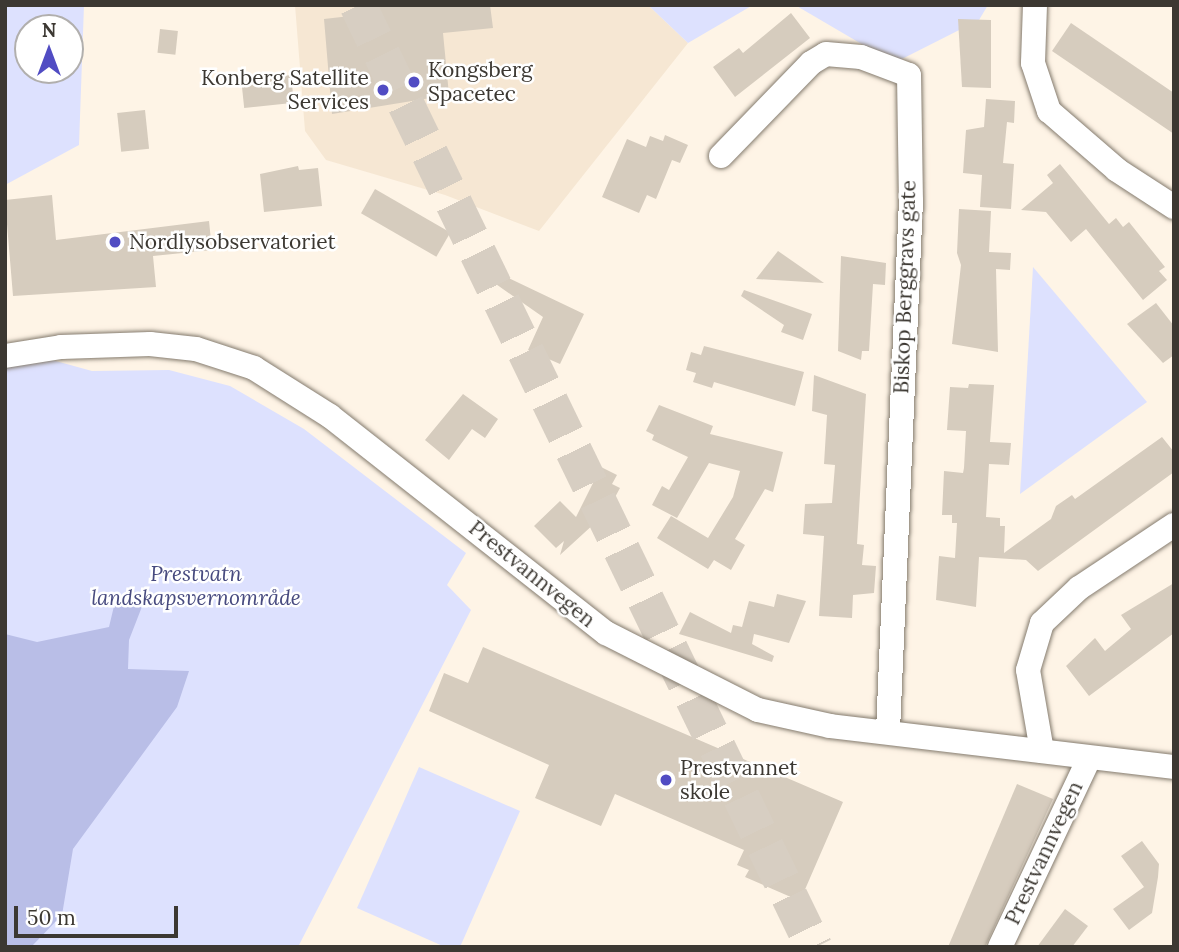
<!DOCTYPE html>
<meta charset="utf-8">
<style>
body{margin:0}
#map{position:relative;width:1179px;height:952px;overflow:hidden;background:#fef4e6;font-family:Lora,serif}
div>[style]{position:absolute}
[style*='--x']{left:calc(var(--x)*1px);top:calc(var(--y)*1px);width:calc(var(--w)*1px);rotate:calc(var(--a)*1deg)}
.built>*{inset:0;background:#f6e7d3}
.green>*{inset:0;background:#dde1fe}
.water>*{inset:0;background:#b9bee7}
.building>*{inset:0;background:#d6ccbe;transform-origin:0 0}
.primary-tunnel>*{height:37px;margin-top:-18.5px;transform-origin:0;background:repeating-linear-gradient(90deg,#d7cec2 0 37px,transparent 0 55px)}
.roads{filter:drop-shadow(0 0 2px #847b6e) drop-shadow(0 0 2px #847b6e)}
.street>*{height:24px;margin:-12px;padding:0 12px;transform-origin:12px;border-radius:12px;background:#fff}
.dots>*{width:19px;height:19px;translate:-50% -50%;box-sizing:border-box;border:4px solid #fff;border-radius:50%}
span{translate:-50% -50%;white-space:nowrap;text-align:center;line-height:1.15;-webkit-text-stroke:5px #fff;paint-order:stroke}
.poi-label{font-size:21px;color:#3c3832}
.left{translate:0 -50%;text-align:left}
.right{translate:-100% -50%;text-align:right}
.street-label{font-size:21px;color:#3c3832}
.park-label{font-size:21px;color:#474a7f;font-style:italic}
.frame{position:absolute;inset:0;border:7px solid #3c3832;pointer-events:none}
.north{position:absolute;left:14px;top:14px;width:70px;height:70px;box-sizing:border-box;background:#fff;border:2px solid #b1afad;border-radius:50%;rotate:0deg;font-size:19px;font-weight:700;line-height:28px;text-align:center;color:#3c3832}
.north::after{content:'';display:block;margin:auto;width:24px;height:32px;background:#514cc3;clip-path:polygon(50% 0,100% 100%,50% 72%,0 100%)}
.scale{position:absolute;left:14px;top:906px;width:164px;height:32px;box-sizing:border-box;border:4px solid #3c3832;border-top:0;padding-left:9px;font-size:21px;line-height:24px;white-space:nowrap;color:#3c3832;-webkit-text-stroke:5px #fff;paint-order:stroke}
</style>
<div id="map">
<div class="built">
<div style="clip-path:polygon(295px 5px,648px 5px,688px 43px,539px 231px,445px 195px,326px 160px,305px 131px)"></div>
</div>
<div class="green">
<div style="clip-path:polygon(evenodd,5px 5px,84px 5px,79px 145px,5px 185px,5px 5px,70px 28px,70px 70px,28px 70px,28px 28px,70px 28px)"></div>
<div style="clip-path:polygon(648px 5px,753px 5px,688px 43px)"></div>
<div style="clip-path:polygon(795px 5px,988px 5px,979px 20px,894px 63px)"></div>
<div style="clip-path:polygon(1033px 267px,1147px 402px,1020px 494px)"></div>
<div style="clip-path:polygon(5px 347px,92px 371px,169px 370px,230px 386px,304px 429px,466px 553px,447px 585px,471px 610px,298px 947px,5px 947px)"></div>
<div style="clip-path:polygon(419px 767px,520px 811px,460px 947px,445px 947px,357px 908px)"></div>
</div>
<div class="water">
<div style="clip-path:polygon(143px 604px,129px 640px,128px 669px,189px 671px,177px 707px,73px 849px,62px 915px,31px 947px,5px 947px,5px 634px,37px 642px,109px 627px,114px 606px)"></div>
</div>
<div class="building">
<div style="clip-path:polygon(358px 5px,490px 5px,493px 28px,443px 33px,449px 95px,332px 114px,324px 19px,359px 15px)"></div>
<div style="clip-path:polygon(791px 13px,810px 38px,735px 97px,713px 67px,739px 48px,743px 53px)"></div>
<div style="clip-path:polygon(958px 19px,991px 20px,991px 88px,962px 87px)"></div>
<div style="clip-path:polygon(1071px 23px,1174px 93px,1174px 134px,1052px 51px)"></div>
<div style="left:160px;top:29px;width:18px;height:24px;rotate:6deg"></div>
<div style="left:291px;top:75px;width:28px;height:50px;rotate:84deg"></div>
<div style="clip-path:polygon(986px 99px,1015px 101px,1014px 123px,1007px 122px,1003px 163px,1014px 164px,1011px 209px,980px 207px,982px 175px,963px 173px,966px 130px,984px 127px)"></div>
<div style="left:145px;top:110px;width:39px;height:28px;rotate:84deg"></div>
<div style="clip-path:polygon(665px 135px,688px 145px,680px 163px,672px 160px,656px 199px,647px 195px,639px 213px,602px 197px,627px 139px,646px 147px,650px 136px,663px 141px)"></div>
<div style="clip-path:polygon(1060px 164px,1109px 224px,1116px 218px,1123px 227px,1129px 222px,1165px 267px,1159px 271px,1167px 280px,1143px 300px,1086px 229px,1071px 242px,1046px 212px,1021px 210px,1053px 183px,1047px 175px)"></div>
<div style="clip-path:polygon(298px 166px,299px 170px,318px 168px,322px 206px,264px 212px,260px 174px)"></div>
<div style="left:375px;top:189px;width:87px;height:28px;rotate:30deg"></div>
<div style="clip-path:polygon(52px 195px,56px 240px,209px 221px,212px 250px,153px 256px,156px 287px,13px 296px,5px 200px)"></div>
<div style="clip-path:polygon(959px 209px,991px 211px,989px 252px,1011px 253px,1010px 270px,996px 269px,998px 352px,952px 344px,961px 265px,957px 253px)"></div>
<div style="clip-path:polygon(778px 251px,824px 283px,756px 279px)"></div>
<div style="clip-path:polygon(841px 256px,886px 263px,885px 285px,873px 284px,869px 351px,862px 351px,861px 360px,838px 351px)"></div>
<div style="clip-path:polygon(498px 273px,584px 314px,560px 364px,528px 350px,543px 317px,493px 282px)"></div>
<div style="clip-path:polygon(744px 290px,812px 314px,803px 340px,781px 332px,784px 325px,741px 296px)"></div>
<div style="clip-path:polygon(1156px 303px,1174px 326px,1174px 355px,1163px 363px,1127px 324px)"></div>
<div style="clip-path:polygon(704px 346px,804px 372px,795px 406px,714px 382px,712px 388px,693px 382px,696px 373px,686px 370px,691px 352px,701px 355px)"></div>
<div style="clip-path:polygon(814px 375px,866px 394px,857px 544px,864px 545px,862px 565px,876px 566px,874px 593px,853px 595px,852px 618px,819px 616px,824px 536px,803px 534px,805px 504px,832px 503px,835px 465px,824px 464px,827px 415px,812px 411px)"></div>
<div style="clip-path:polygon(969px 384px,994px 385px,990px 442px,1011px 443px,1009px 465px,989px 464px,986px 517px,1000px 518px,1000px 526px,1005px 526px,1004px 553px,1051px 519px,1056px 506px,1072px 495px,1075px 499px,1162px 437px,1174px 452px,1174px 472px,1038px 571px,1026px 560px,979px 557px,976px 607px,936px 600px,939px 556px,955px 558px,957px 523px,952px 523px,952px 515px,942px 515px,944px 471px,963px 473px,964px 468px,966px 431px,947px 430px,950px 387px,968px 388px)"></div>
<div style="clip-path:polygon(463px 394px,498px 419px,485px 438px,472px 429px,449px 460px,425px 440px)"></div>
<div style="clip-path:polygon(659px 405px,713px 426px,710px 434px,783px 452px,773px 492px,765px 489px,735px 539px,745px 545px,731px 570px,714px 560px,708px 569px,657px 538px,671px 516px,708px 538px,733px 497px,740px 471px,709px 463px,677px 518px,652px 505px,662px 486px,669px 490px,688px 457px,652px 440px,654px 435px,646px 431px)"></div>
<div style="clip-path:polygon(601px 467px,617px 475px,612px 484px,620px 488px,607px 512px,560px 555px,564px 541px,556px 548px,534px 526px,560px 501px,576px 517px)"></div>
<div style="clip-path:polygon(1174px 583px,1174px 633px,1089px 696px,1066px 666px,1095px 638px,1105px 651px,1131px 629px,1121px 615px)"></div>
<div style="clip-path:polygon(777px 594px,806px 601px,789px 643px,754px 634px,752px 644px,774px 656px,772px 662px,679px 634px,690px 612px,731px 633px,733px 625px,742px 627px,749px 601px,774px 607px)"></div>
<div style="clip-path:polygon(483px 647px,843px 802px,800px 901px,745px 877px,749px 870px,737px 865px,744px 850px,615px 794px,601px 826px,535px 798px,549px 765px,429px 711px,444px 673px,468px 683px)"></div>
<div style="clip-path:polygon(1017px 784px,1053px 799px,985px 947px,948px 947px)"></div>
<div style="clip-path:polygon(1142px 841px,1159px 864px,1158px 877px,1152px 913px,1129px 930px,1113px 909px,1144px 887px,1121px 856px)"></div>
<div style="clip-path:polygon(1065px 909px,1088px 926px,1072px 947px,1037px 947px)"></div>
</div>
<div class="primary-tunnel">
<div style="--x:358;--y:5;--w:1047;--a:64.17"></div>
</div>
<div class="roads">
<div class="street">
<div style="--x:1035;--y:5;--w:58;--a:92"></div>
<div style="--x:1033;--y:63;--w:51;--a:71.6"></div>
<div style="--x:1049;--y:111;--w:90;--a:40.9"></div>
<div style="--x:1117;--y:170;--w:68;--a:33"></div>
<div style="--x:721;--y:156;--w:129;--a:-45.9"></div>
<div style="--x:811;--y:63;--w:17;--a:-31"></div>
<div style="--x:826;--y:54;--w:35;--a:5"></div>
<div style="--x:861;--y:57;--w:51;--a:20.6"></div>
<div style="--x:909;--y:75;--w:125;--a:89.1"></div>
<div style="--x:911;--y:200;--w:532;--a:92.48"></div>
<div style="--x:5;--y:356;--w:57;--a:-9.1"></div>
<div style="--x:61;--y:347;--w:89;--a:-1.9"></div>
<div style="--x:150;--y:344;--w:46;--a:6.2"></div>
<div style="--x:196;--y:349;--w:61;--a:18.1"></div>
<div style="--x:254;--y:368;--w:90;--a:32.3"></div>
<div style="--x:330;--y:416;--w:351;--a:38.2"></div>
<div style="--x:606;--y:633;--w:170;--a:26.9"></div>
<div style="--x:758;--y:710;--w:74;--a:12.5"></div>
<div style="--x:830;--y:726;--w:346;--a:6.8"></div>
<div style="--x:1042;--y:751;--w:82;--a:-99.8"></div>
<div style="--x:1028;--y:670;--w:49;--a:-73.4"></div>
<div style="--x:1042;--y:623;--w:51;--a:-43.4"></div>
<div style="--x:1079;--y:588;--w:114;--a:-33.6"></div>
<div style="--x:1000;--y:947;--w:208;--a:-64.7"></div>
</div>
</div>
<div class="dots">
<div style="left:414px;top:82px;background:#514cc3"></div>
<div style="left:383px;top:90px;background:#514cc3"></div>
<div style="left:115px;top:242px;background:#514cc3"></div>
<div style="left:666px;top:780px;background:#514cc3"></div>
</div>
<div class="poi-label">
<span class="left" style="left:428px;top:82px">Kongsberg<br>Spacetec</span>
<span class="right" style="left:369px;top:90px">Konberg Satellite<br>Services</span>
<span class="left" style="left:129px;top:242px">Nordlysobservatoriet</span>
<span class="left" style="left:680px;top:780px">Prestvannet<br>skole</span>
</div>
<div class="street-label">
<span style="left:905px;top:287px;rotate:-88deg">Biskop Berggravs gate</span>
<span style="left:532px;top:574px;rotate:39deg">Prestvannvegen</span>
<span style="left:1044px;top:853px;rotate:-65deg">Prestvannvegen</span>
</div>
<div class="park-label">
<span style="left:196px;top:586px">Prestvatn<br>landskapsvernområde</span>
</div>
<div class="frame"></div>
<div class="north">N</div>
<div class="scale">50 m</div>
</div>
